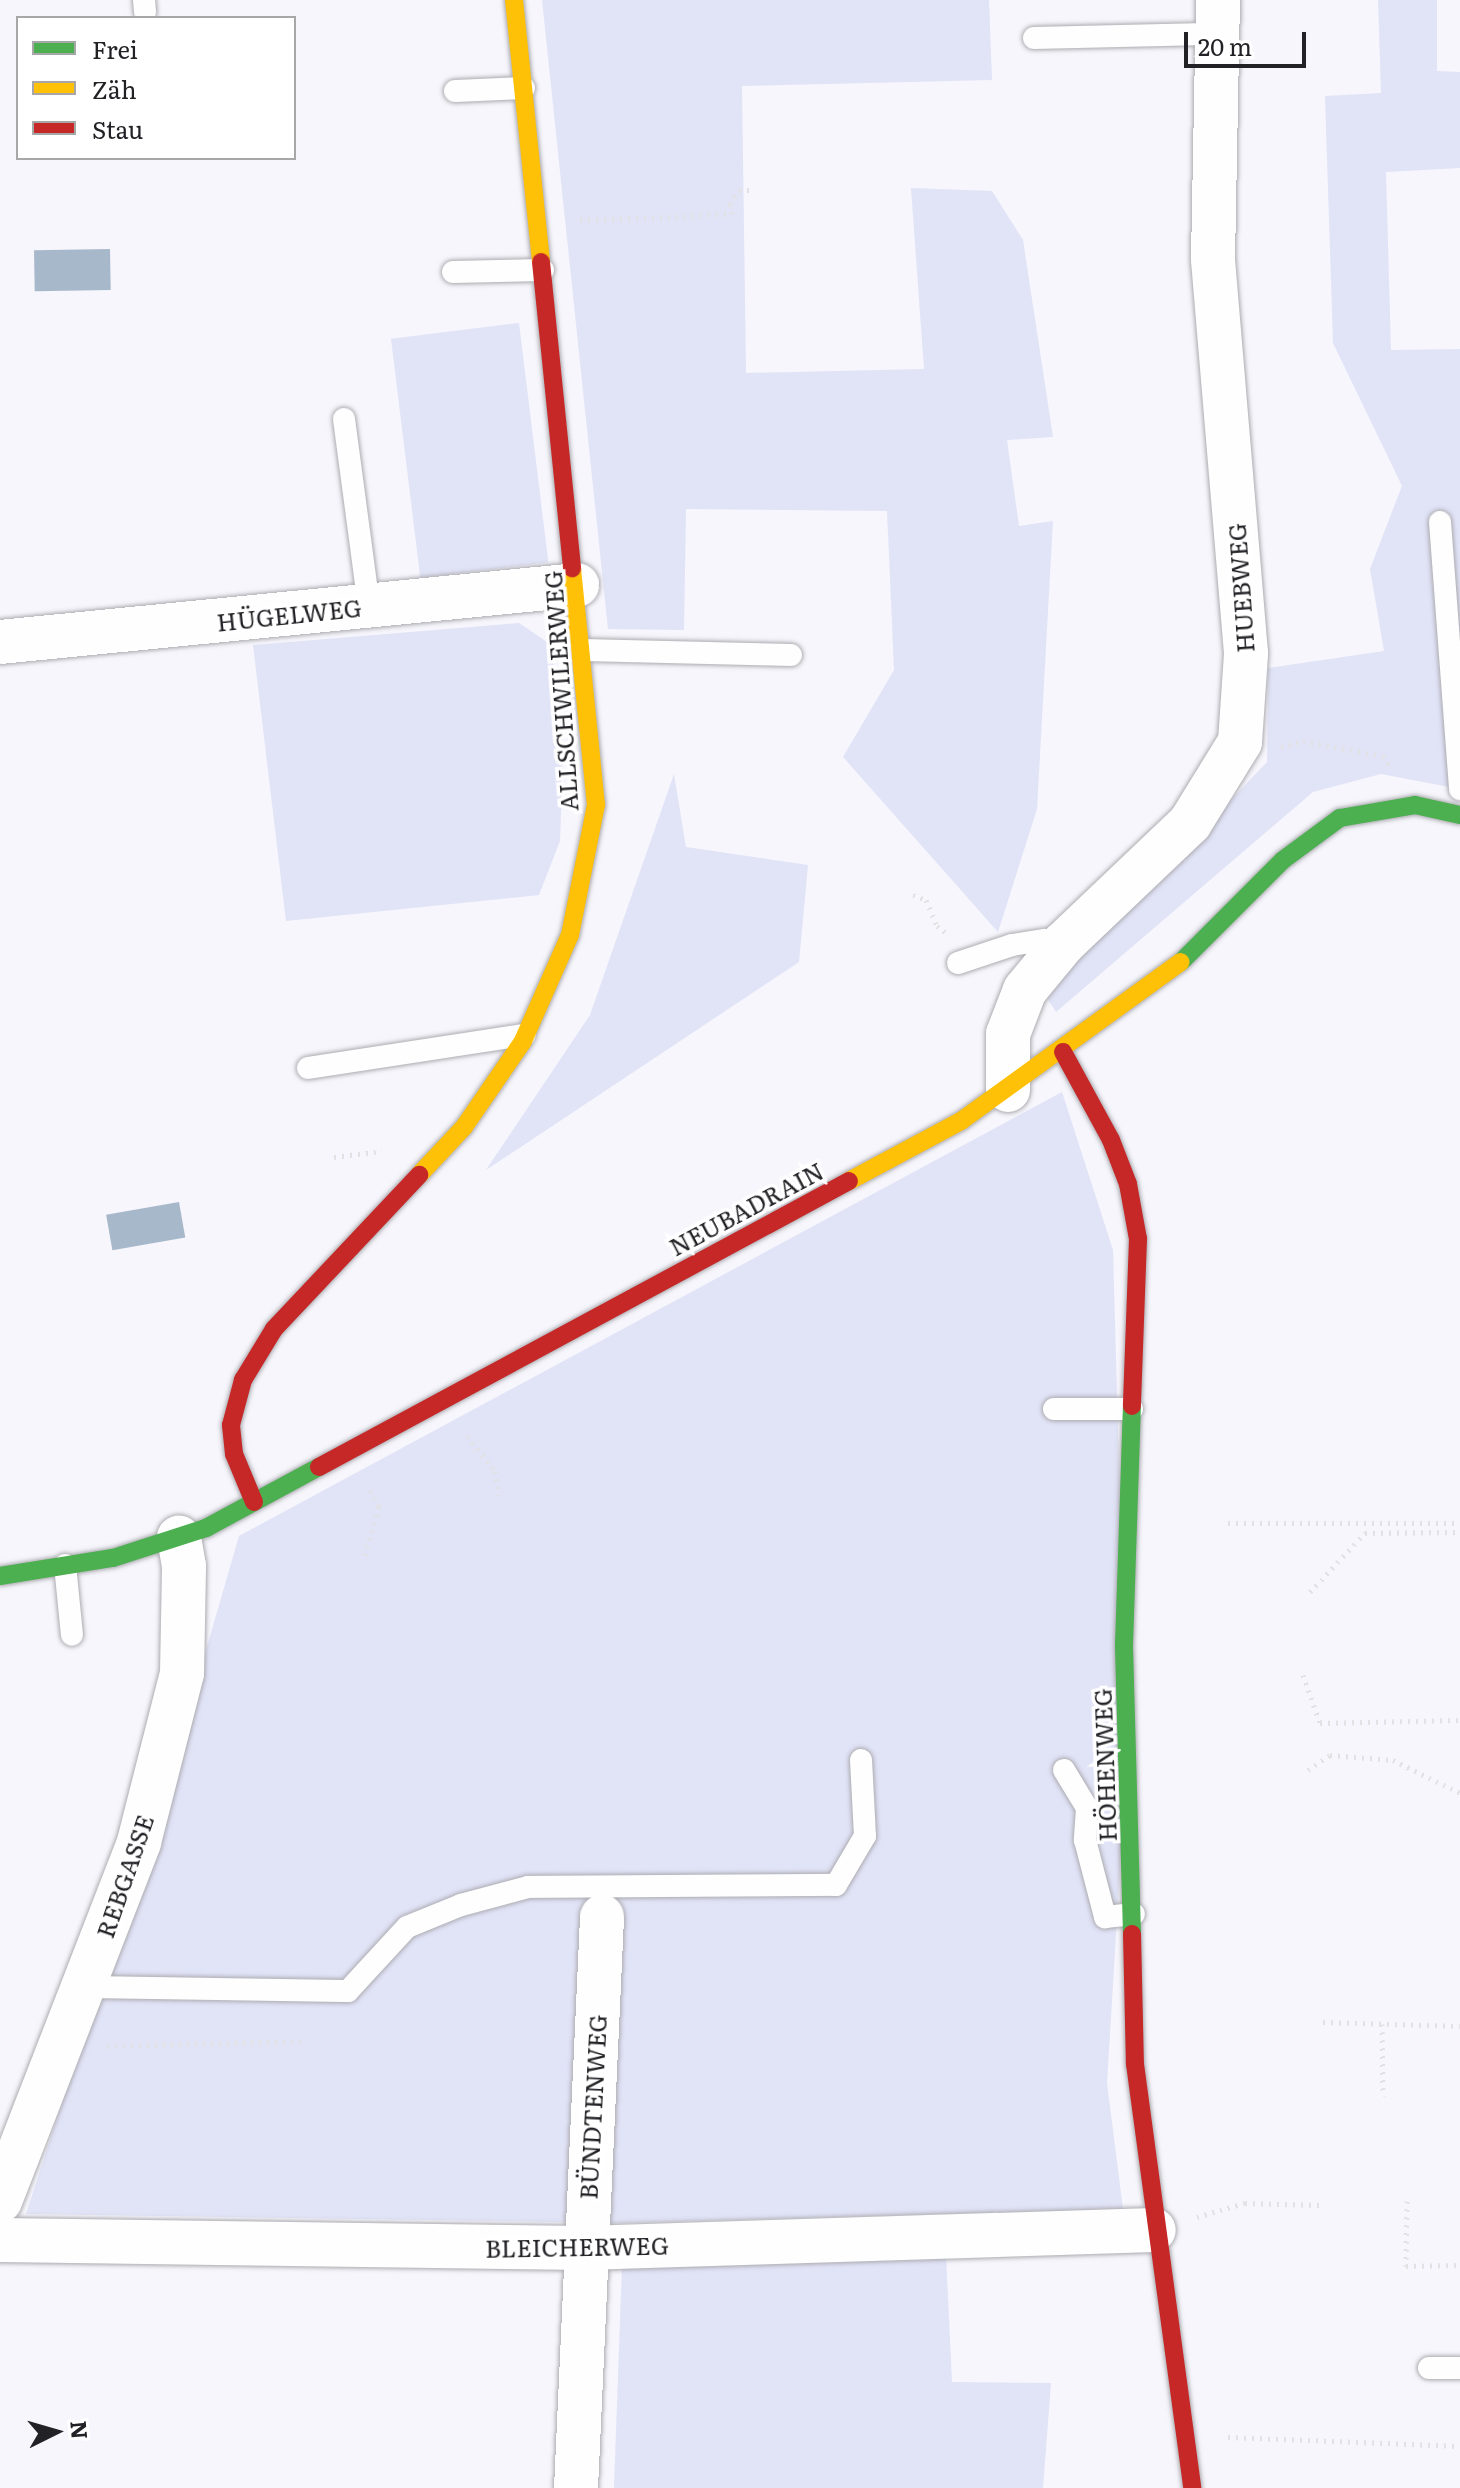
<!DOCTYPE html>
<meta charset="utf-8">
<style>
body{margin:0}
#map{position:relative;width:1460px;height:2488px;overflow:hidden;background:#f6f6fc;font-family:Literata,serif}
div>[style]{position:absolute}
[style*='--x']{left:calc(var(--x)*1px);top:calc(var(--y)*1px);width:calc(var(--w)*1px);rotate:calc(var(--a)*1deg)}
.green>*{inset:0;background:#e1e3f7;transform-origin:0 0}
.water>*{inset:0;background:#a8b8cb;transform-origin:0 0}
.path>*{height:5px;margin-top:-2.5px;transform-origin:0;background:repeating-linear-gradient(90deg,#e2e2e4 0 2px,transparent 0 8px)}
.roads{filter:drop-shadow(0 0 2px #acacb1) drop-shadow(0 0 2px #acacb1)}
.lane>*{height:22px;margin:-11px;padding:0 11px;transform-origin:11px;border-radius:11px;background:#fefeff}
.street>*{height:44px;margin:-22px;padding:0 22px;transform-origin:22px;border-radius:22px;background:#fefeff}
.fast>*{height:18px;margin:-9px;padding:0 9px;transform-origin:9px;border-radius:9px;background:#4caf50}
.slow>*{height:18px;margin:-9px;padding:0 9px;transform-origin:9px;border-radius:9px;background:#ffc107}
.jam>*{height:18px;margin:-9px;padding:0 9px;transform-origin:9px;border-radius:9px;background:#c62828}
span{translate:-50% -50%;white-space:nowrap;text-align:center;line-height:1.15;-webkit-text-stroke:7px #fff;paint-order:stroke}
.street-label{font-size:24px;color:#222226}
.legend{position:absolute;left:16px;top:16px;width:280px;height:144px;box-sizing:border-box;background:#fff;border:2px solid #a7a7a8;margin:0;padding:10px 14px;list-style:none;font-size:24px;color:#222226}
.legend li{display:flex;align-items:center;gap:16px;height:40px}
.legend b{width:40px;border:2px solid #a7a7a8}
.north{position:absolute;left:16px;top:2392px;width:80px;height:80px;-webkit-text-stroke:6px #fff;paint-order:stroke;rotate:85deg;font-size:22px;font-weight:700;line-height:32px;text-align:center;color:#222226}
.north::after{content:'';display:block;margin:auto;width:28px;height:36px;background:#222226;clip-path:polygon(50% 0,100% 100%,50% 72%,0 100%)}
.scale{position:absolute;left:1184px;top:32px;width:122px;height:36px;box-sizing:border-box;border:4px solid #222226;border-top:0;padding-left:10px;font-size:24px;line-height:28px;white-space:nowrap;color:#222226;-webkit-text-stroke:6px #fff;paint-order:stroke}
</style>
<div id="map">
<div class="green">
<div style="clip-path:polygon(542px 0,989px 0,992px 80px,742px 86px,746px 373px,924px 369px,911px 188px,992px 191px,1023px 240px,1053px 437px,1007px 440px,1019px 526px,1053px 521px,1037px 809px,998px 932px,843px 757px,894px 670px,887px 511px,686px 509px,684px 630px,608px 629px)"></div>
<div style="clip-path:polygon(1378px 0,1437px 0,1437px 71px,1460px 72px,1460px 168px,1386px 172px,1391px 350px,1460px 349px,1460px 789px,1381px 774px,1313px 792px,1056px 1012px,1045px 995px,1267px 762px,1268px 668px,1384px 651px,1370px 569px,1402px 486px,1333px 343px,1325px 96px,1381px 93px)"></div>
<div style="left:519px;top:323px;width:241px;height:129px;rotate:83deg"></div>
<div style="clip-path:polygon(519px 623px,553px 646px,563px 754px,560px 841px,539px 895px,286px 921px,253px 645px)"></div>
<div style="clip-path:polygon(674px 774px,686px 847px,808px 865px,799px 962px,486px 1170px,590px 1015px)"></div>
<div style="clip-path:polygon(1062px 1092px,1113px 1250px,1127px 1753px,1107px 2083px,1123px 2209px,619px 2223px,26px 2214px,182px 1733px,239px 1536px)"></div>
<div style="clip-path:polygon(946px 2255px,952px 2382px,1051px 2383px,1043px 2488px,614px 2488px,622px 2264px)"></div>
</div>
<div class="water">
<div style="left:110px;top:249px;width:41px;height:76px;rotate:89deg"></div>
<div style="left:179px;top:1202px;width:36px;height:74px;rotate:80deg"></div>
</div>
<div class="path">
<div style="--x:580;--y:220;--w:152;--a:-2.3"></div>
<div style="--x:732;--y:214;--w:10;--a:-101"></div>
<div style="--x:730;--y:204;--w:17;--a:-57"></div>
<div style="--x:739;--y:190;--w:11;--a:0"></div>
<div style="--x:1281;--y:747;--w:23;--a:-15"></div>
<div style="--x:1303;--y:741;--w:81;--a:10.6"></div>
<div style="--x:1383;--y:756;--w:14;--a:54"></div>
<div style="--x:913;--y:895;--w:14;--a:21"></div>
<div style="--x:926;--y:900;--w:28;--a:67"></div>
<div style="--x:937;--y:926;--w:10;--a:37"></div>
<div style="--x:334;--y:1157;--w:48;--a:-7.1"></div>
<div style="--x:467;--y:1436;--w:45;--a:51.3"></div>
<div style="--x:495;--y:1471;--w:25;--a:81"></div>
<div style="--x:1228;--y:1523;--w:232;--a:0"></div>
<div style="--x:365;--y:1555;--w:51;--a:-74.1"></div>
<div style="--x:379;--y:1506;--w:21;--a:-119"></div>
<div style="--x:1310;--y:1592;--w:81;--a:-47"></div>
<div style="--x:1365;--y:1533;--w:95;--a:-0.6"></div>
<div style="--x:1303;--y:1675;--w:51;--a:70.5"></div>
<div style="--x:1320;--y:1723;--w:140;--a:-1.2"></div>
<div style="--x:1308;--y:1770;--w:27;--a:-34"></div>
<div style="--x:1330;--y:1755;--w:63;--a:4.5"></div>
<div style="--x:1393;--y:1760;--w:75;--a:26.2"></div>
<div style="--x:1323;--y:2022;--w:137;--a:1.7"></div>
<div style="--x:1382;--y:2024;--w:72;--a:89.2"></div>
<div style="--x:107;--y:2046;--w:198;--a:-1.4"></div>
<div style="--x:1407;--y:2201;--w:65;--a:90.9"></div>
<div style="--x:1406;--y:2266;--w:54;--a:-1.1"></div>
<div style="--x:1197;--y:2217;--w:50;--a:-16.3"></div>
<div style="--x:1245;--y:2203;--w:76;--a:1.5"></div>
<div style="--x:1228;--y:2437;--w:232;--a:2.2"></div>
</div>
<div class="roads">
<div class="lane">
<div style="--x:144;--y:0;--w:12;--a:85"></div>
<div style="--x:1034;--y:38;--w:183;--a:-1.3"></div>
<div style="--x:455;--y:91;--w:69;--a:-2.5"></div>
<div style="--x:453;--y:272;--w:90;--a:-1.3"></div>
<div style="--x:344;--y:419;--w:189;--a:82.4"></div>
<div style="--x:1440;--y:522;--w:268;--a:85.7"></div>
<div style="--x:583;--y:650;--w:208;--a:1.4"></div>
<div style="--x:958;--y:963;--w:57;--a:-18.4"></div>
<div style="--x:1012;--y:945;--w:33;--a:-9"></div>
<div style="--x:1045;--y:940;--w:18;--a:13"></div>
<div style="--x:308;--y:1068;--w:219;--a:-8.7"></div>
<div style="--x:1054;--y:1409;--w:78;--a:0"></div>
<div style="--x:65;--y:1565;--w:70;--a:84.3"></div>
<div style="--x:1064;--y:1770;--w:44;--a:58.8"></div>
<div style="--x:1087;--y:1808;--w:32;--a:94"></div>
<div style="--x:1085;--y:1840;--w:80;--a:75.4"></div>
<div style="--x:1105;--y:1917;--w:29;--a:-6"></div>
<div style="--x:84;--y:1987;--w:264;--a:0.9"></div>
<div style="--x:348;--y:1991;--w:87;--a:-47.3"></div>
<div style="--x:407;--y:1927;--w:58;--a:-22.2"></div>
<div style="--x:461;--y:1905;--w:69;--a:-15"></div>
<div style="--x:528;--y:1887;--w:308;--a:-0.4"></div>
<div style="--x:836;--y:1885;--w:57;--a:-59.4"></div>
<div style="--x:865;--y:1836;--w:76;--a:-93"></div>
<div style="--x:1429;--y:2368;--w:31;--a:0"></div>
</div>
<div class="street">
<div style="--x:0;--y:642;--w:580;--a:-5.64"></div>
<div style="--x:1008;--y:1090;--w:56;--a:-90"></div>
<div style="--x:1008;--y:1034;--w:47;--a:-68.9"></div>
<div style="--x:1025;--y:990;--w:60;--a:-50.4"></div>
<div style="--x:1063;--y:944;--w:175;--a:-43.6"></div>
<div style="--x:1190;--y:823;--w:95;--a:-58.3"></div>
<div style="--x:1240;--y:742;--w:89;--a:-86.1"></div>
<div style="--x:1246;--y:653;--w:395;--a:-94.8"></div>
<div style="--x:1213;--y:259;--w:259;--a:-88.9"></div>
<div style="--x:0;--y:2201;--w:385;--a:-68.8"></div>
<div style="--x:139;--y:1842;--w:174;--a:-75.7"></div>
<div style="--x:182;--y:1673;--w:107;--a:-88.9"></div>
<div style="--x:184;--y:1566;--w:29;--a:-100"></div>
<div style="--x:0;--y:2240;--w:584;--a:0.78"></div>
<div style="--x:584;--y:2248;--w:570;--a:-1.81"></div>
<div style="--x:576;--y:2488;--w:572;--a:-87.39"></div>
</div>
<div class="fast">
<div style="--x:1181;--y:962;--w:144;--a:-45"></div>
<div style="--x:1283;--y:860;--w:71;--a:-36.4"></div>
<div style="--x:1340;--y:818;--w:76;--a:-9.8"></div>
<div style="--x:1415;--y:805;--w:46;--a:12.5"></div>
<div style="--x:0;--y:1576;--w:114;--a:-9.1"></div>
<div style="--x:113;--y:1558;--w:98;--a:-17.9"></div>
<div style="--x:206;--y:1528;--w:128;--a:-28.4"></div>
<div style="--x:1132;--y:1934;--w:289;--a:-91.6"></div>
<div style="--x:1124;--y:1645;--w:239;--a:-88.1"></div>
</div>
<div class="slow">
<div style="--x:514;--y:0;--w:263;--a:84.1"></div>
<div style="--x:419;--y:1175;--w:66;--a:-46.8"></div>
<div style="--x:464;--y:1127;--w:104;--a:-55.5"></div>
<div style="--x:523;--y:1041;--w:116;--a:-66.1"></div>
<div style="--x:570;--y:935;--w:133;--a:-78.7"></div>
<div style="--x:596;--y:805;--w:238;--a:-95.8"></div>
<div style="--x:849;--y:1181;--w:127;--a:-28.2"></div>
<div style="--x:961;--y:1121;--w:271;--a:-35.9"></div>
</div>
<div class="jam">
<div style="--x:541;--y:262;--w:308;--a:84.2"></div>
<div style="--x:1063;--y:1052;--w:100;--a:61.4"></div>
<div style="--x:1111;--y:1140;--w:47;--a:68.9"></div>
<div style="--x:1128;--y:1184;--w:56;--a:79.7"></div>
<div style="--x:1138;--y:1239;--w:167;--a:92.1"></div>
<div style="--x:319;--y:1467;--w:602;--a:-28.35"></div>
<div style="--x:254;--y:1502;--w:52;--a:-112.6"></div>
<div style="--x:234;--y:1454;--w:29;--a:-96"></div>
<div style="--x:231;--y:1425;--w:47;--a:-75.1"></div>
<div style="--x:243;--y:1380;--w:60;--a:-58.7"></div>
<div style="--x:274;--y:1329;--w:212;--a:-46.7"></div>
<div style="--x:1132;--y:1934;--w:130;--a:88.7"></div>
<div style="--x:1135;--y:2064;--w:428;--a:82.3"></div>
</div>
</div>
<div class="street-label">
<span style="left:1240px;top:588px;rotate:-94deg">HUEBWEG</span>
<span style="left:289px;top:614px;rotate:-6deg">HÜGELWEG</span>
<span style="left:560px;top:691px;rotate:-94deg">ALLSCHWILERWEG</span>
<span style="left:746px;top:1208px;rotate:-28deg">NEUBADRAIN</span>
<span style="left:1104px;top:1765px;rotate:-92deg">HÖHENWEG</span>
<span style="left:124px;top:1876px;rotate:-71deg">REBGASSE</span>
<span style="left:592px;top:2107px;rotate:-87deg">BÜNDTENWEG</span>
<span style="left:577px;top:2246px;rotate:-1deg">BLEICHERWEG</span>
</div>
<ul class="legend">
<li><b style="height:10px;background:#4caf50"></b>Frei</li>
<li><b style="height:10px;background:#ffc107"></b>Zäh</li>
<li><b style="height:10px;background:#c62828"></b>Stau</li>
</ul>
<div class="north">N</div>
<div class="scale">20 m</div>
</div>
